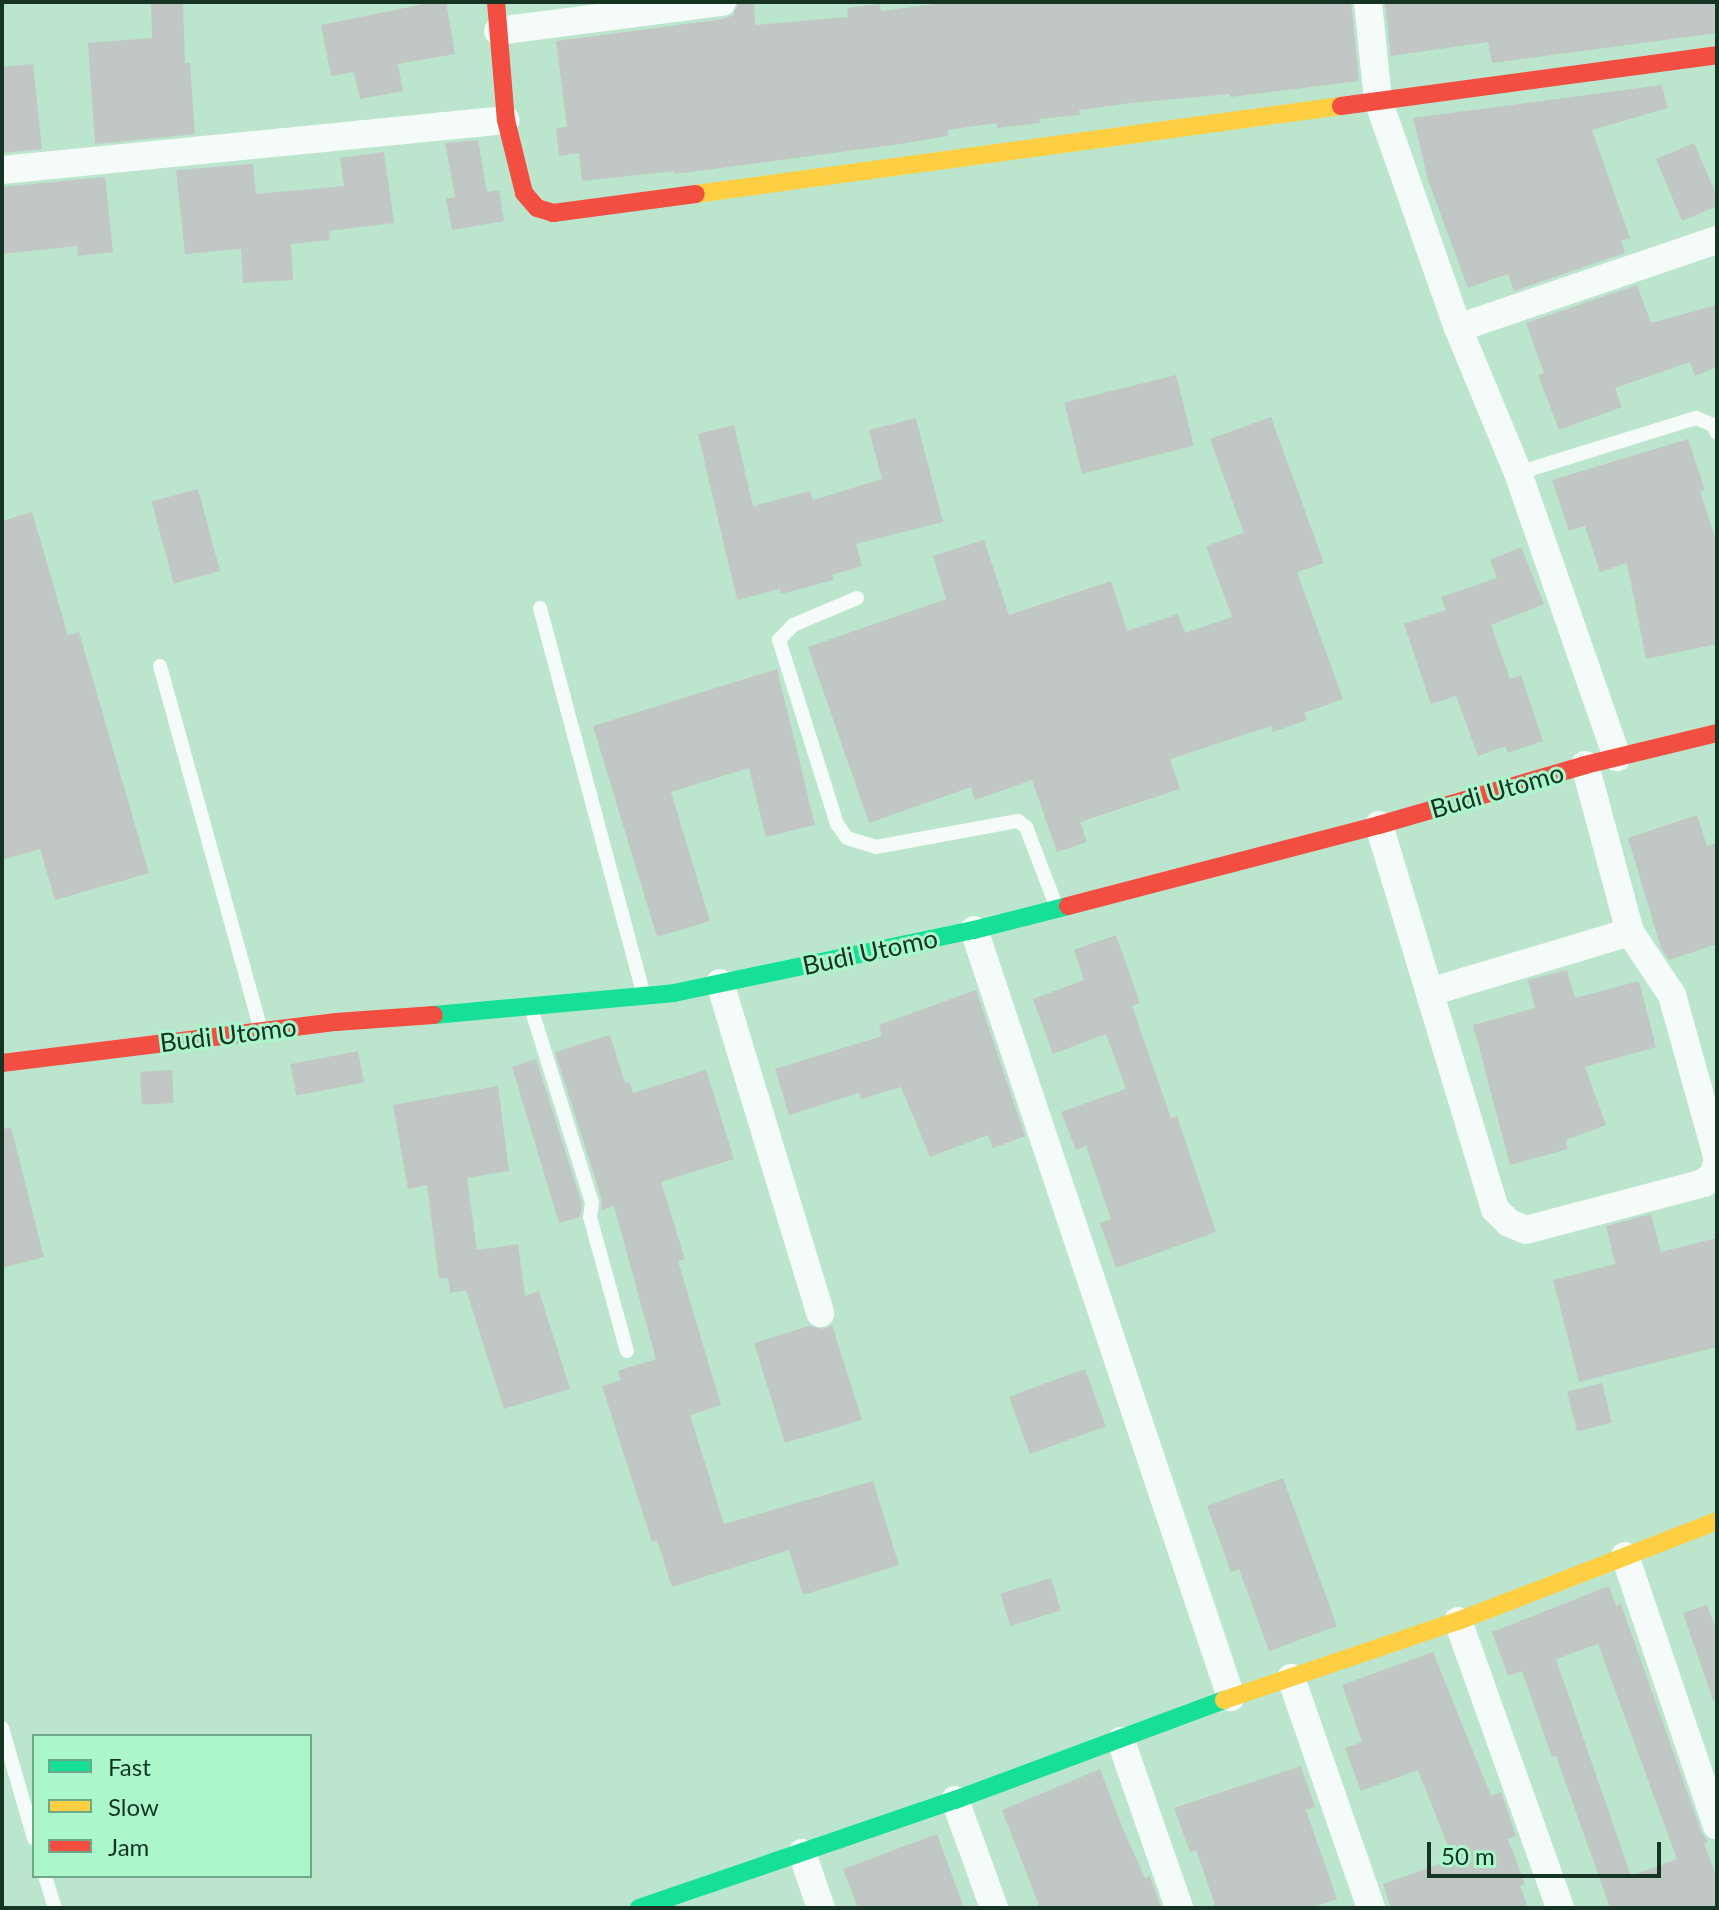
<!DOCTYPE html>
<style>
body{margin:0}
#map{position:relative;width:1719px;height:1910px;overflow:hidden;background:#bce5ce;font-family:Lato,sans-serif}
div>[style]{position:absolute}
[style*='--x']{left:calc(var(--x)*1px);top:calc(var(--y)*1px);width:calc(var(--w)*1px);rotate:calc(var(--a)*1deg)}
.building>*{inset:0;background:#c0c7c5;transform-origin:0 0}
.lane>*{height:14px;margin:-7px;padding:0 7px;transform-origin:7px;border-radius:7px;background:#f5fbf8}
.street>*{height:28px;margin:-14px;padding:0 14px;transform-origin:14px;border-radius:14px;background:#f5fbf8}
.fast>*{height:18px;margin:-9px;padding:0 9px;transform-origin:9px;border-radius:9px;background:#16e098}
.slow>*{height:18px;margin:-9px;padding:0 9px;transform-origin:9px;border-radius:9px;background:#ffcf43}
.jam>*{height:18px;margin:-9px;padding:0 9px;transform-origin:9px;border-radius:9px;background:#f24e42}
span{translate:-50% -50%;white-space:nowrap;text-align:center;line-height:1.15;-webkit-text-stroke:6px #abf6cb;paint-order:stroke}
.street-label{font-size:26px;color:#153424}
.frame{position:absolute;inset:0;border:4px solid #153424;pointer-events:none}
.legend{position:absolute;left:32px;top:1734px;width:280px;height:144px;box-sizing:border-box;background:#abf6cb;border:2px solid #6fa888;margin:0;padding:10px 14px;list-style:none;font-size:24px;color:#153424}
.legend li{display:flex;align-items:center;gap:16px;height:40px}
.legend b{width:40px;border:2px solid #6fa888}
.scale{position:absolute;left:1427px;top:1842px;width:234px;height:36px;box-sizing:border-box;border:4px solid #153424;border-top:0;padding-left:10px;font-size:24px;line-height:28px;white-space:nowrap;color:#153424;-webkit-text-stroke:6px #abf6cb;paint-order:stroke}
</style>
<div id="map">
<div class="building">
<div style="clip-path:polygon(151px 2px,183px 2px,185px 63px,190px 63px,195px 134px,95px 144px,88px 43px,152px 38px)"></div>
<div style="clip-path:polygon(434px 2px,446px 2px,455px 54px,398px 64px,403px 91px,360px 99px,354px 72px,331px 76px,321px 25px)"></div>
<div style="clip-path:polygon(739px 2px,754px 2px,755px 25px,848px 17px,847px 8px,880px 4px,881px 11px,950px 2px,1351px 2px,1359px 81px,1230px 97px,1230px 94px,1132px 103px,1079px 110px,1080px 115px,1039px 119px,1040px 123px,997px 128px,997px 123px,948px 130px,948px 136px,900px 144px,675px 174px,675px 171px,582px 181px,579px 153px,559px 156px,556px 128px,567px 127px,556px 41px,724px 19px,733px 15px)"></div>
<div style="clip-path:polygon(1385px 2px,1717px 2px,1717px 33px,1492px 63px,1488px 42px,1391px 56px)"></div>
<div style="clip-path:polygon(33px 64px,42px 149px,2px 153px,2px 67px)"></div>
<div style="clip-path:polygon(1662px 85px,1668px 108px,1592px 130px,1630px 238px,1621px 241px,1625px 253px,1514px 291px,1508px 274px,1468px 288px,1428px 180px,1413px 118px)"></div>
<div style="clip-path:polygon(478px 140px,487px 192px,499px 190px,504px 221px,452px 230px,446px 199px,455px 197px,445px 143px)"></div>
<div style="clip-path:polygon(1694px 143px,1717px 196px,1717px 206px,1682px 221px,1656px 159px)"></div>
<div style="clip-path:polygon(384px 152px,394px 223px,329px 231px,330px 240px,291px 244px,293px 280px,243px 283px,241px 249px,185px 254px,176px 170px,253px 164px,256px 194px,344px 186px,340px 158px)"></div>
<div style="clip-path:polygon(105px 177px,113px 252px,78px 256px,77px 246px,2px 254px,2px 187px)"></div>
<div style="clip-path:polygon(1637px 285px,1651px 323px,1717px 305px,1717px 367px,1695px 376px,1690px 362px,1615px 388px,1622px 407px,1559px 430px,1538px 375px,1544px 373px,1526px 323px)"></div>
<div style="left:1176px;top:375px;width:73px;height:115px;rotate:76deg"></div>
<div style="clip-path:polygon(1271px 417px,1324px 563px,1297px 572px,1343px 699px,1304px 713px,1307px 720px,1273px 732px,1271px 726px,1170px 759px,1180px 789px,1080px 822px,1087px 842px,1057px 852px,1032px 780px,975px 800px,971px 787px,869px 823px,808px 647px,946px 599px,933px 556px,984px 540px,1009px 615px,1111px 581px,1127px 631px,1178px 614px,1185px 633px,1232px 617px,1206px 546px,1244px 533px,1210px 439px)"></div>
<div style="clip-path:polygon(916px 418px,943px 522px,856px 544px,862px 566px,832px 575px,834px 580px,781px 594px,780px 589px,737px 600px,698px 434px,734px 425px,753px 506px,810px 491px,813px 500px,882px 479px,869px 430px)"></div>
<div style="clip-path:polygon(1688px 439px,1705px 490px,1700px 491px,1717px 543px,1717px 644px,1646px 659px,1627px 563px,1600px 572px,1585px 526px,1569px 531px,1552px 480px)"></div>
<div style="left:198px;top:489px;width:85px;height:48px;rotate:75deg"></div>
<div style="clip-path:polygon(32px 512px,68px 635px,79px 632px,149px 873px,55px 900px,40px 849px,2px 860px,2px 521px)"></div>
<div style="clip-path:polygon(1521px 547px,1544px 604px,1491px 625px,1510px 679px,1521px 675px,1543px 741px,1508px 753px,1505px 746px,1478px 756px,1456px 696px,1431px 704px,1404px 624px,1446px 610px,1441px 597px,1497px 578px,1490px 560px)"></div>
<div style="clip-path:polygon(777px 669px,815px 825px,766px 837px,749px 768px,671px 792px,710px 921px,657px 937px,593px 726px)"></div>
<div style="clip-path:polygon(1697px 815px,1707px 846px,1717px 843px,1717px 944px,1669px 960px,1661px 948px,1628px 838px)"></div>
<div style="clip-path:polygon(1116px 935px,1140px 1003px,1132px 1006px,1171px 1118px,1177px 1116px,1216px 1232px,1116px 1268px,1100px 1223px,1111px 1219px,1086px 1146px,1076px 1150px,1061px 1112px,1126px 1089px,1106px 1034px,1053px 1054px,1033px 999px,1084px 980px,1074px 950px)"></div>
<div style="clip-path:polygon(1567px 970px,1575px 998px,1639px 981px,1656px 1047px,1585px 1067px,1606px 1125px,1566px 1140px,1568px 1149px,1510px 1165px,1473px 1025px,1535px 1008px,1528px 980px)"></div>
<div style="clip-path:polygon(976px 990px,1025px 1136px,993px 1148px,988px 1135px,930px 1157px,901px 1087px,861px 1099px,859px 1093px,789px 1115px,775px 1069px,882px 1036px,879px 1025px)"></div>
<div style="clip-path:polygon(610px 1035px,625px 1083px,630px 1082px,633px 1093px,706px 1070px,734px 1159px,661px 1182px,685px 1259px,678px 1261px,721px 1405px,690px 1415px,724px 1524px,873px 1481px,899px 1565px,803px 1595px,789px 1550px,672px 1587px,657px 1540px,652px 1542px,602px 1386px,621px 1380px,618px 1371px,656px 1359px,614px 1206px,601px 1210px,602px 1200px,555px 1052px)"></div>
<div style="left:358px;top:1051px;width:32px;height:69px;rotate:79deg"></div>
<div style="clip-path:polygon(536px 1059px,582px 1204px,580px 1217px,559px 1223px,512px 1067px)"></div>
<div style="left:172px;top:1070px;width:33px;height:32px;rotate:87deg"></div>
<div style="clip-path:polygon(498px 1086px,509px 1171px,467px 1178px,477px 1250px,518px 1244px,525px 1296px,539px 1291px,570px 1389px,504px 1409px,466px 1290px,450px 1293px,448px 1278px,439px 1279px,427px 1185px,408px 1189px,393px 1105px)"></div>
<div style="clip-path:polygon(11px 1128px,44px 1257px,2px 1268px,2px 1129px)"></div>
<div style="clip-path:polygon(1651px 1214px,1661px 1252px,1717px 1238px,1717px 1347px,1579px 1382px,1553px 1280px,1615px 1264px,1606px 1226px)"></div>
<div style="clip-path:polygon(832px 1325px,862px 1420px,785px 1443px,754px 1343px,809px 1326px,824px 1329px)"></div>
<div style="left:1085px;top:1369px;width:61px;height:81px;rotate:70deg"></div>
<div style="left:1602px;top:1383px;width:41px;height:36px;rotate:76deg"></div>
<div style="clip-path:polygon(1283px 1478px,1337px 1626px,1269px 1651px,1239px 1569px,1231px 1572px,1207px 1506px)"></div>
<div style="left:1051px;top:1578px;width:34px;height:53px;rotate:73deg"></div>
<div style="clip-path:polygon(evenodd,1609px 1586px,1616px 1606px,1621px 1604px,1701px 1831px,1708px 1842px,1704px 1843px,1717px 1878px,1717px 1908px,1610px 1908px,1556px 1756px,1552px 1757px,1522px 1671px,1508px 1676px,1492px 1632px,1609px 1586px,1598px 1644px,1677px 1859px,1631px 1876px,1556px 1659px,1598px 1644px)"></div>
<div style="clip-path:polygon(1707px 1605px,1717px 1632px,1717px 1699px,1713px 1700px,1683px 1613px)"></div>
<div style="clip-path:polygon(1433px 1652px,1491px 1796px,1501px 1792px,1516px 1836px,1508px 1839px,1525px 1884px,1520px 1886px,1528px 1908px,1391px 1908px,1383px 1884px,1453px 1859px,1418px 1770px,1361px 1791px,1345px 1748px,1362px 1742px,1342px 1685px)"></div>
<div style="clip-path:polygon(1301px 1766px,1315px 1807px,1306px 1810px,1337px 1899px,1311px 1908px,1216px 1908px,1196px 1850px,1190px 1852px,1174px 1808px)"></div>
<div style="clip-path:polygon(1100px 1769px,1123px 1829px,1145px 1878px,1150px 1876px,1161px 1908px,1040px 1908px,1002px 1810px)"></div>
<div style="clip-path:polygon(937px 1834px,964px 1908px,858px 1908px,843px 1869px)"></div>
</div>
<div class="lane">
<div style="--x:1518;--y:473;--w:186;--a:-17.2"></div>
<div style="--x:1696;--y:418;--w:18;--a:22"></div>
<div style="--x:1713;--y:425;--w:9;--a:63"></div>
<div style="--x:857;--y:598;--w:69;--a:157.1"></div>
<div style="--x:793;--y:625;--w:21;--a:133"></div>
<div style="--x:779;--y:640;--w:193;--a:72.5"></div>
<div style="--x:837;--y:824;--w:17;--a:54"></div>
<div style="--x:847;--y:838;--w:30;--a:17"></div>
<div style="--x:876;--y:847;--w:144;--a:-10.4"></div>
<div style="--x:1018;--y:821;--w:10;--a:37"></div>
<div style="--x:1026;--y:827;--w:87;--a:69.1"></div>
<div style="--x:540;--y:608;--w:402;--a:75"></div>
<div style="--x:160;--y:666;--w:379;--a:74.5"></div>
<div style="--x:531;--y:1008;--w:204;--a:72.6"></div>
<div style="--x:592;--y:1203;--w:14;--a:98"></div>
<div style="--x:590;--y:1217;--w:139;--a:74.6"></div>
<div style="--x:2;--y:1728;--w:115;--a:73.8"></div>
<div style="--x:45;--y:1876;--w:34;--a:73"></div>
</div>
<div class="street">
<div style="--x:1368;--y:2;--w:99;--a:84.2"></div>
<div style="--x:1378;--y:100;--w:242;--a:70.7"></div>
<div style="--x:1458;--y:328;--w:157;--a:67.5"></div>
<div style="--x:1518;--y:473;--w:301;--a:70.8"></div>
<div style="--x:498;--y:31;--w:226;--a:-7.4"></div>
<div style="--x:2;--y:170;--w:506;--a:-5.67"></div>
<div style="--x:1458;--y:328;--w:274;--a:-18.8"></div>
<div style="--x:1585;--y:765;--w:173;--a:74.9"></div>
<div style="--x:1630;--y:932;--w:76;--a:56.3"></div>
<div style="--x:1672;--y:995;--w:167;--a:74.4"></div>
<div style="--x:1379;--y:825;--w:401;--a:73.2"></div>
<div style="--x:1495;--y:1209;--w:20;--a:45"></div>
<div style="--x:1509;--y:1223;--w:18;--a:22"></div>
<div style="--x:1526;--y:1230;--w:184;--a:-14.8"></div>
<div style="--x:1704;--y:1183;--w:13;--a:-42"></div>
<div style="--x:1714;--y:1174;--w:11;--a:-75"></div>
<div style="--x:974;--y:930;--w:809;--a:71.48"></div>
<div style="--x:720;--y:983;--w:345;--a:73.1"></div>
<div style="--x:1430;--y:992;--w:209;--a:-16.7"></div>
<div style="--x:1625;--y:1556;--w:285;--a:71.2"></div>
<div style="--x:1458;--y:1621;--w:305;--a:70.4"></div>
<div style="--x:1291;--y:1678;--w:244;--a:70.8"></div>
<div style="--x:1121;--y:1741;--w:177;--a:70.8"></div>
<div style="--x:955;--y:1800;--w:115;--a:70.1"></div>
<div style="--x:802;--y:1853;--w:58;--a:70.9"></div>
</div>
<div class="fast">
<div style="--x:434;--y:1015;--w:241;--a:-5.2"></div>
<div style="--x:674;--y:993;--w:307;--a:-11.9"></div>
<div style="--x:974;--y:930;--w:97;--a:-14.3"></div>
<div style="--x:639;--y:1908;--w:334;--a:-18.9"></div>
<div style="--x:955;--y:1800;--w:287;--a:-20.4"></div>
</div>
<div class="slow">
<div style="--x:696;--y:194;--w:651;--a:-7.77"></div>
<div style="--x:1224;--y:1700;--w:247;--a:-18.7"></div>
<div style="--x:1458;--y:1621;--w:278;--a:-21.1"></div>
</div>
<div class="jam">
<div style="--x:496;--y:2;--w:118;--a:85.2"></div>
<div style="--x:506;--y:120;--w:75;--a:76.1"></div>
<div style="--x:524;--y:193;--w:20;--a:49"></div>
<div style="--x:537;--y:208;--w:17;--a:17"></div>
<div style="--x:553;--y:213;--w:144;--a:-7.6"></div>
<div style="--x:1341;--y:106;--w:379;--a:-7.7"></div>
<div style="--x:1068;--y:906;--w:321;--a:-14.6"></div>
<div style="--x:1379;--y:825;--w:215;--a:-16.2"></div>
<div style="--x:1585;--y:765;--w:136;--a:-13.6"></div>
<div style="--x:2;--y:1063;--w:337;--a:-7"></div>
<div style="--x:336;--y:1022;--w:98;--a:-4.1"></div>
</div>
<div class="street-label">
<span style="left:1497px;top:791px;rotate:-16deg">Budi Utomo</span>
<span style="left:870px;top:952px;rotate:-12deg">Budi Utomo</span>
<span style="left:228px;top:1035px;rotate:-7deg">Budi Utomo</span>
</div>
<div class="frame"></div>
<ul class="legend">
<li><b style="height:10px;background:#16e098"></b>Fast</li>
<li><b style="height:10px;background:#ffcf43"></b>Slow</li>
<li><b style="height:10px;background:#f24e42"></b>Jam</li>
</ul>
<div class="scale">50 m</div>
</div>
